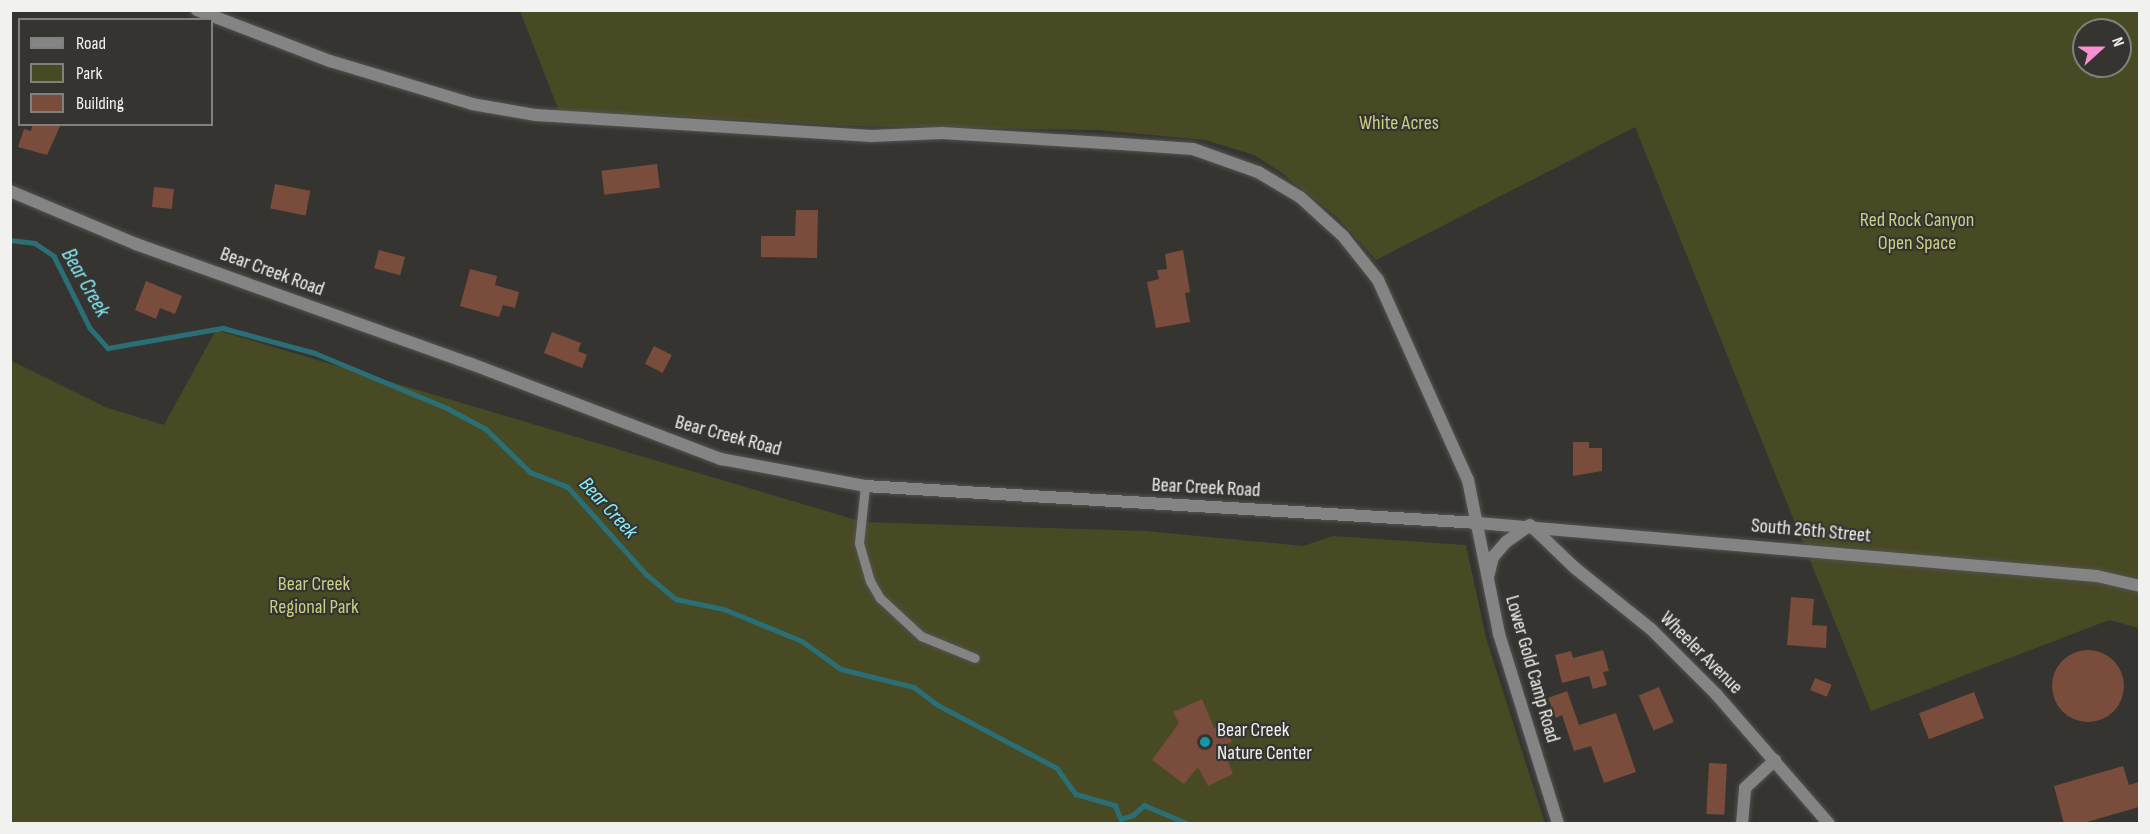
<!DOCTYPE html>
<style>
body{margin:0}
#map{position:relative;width:2150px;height:834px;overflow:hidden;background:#353431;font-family:"Sofia Sans Condensed",sans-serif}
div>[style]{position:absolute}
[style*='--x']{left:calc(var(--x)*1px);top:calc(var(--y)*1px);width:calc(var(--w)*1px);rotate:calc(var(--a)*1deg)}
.green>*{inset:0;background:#484a24}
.stream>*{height:4.5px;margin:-2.25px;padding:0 2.25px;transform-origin:2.25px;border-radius:2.25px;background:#2b6f76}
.building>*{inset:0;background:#794c3b;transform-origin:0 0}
.round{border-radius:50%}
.roads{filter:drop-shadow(0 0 2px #53524f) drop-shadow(0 0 2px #53524f)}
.service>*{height:9px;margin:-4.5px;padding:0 4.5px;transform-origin:4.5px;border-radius:4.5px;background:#848485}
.minor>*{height:12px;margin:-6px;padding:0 6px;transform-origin:6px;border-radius:6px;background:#848485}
.tertiary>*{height:12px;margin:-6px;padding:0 6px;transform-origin:6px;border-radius:6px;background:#848485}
.dots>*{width:16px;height:16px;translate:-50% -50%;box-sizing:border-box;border:3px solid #353431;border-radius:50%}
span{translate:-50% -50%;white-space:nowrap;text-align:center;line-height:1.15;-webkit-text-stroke:4.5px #353431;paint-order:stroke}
.park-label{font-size:20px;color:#cbcf83}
.street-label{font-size:20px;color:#f1f1ef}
.poi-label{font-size:20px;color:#f1f1ef}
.left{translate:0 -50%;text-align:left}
.water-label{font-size:21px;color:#88effc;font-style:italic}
.frame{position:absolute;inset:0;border:12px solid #f1f1ef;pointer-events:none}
.legend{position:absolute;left:18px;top:18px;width:195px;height:108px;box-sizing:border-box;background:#353431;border:2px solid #80807d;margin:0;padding:8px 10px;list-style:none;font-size:18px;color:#f1f1ef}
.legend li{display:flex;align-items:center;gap:12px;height:30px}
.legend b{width:30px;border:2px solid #80807d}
.north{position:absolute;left:2072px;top:18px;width:60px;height:60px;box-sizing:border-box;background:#353431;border:2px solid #80807d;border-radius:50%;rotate:69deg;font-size:16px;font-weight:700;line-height:24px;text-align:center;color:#f1f1ef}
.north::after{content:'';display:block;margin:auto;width:21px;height:27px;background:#f690d0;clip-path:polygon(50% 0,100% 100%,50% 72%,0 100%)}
</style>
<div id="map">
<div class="green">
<div style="clip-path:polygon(evenodd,520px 11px,2139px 11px,2139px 628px,2109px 620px,1871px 711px,1635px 127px,1376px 260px,1337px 217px,1279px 171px,1254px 155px,1205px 140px,1099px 130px,857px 126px,559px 111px,520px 11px,2084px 30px,2120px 30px,2120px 66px,2084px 66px,2084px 30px)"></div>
<div style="clip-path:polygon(216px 330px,863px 522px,1145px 531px,1303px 546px,1333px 536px,1466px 545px,1486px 638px,1545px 823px,11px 823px,10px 360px,105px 407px,164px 425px)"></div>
</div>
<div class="stream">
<div style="--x:10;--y:240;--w:25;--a:7"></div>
<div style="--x:35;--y:243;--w:23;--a:34"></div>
<div style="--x:54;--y:256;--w:80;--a:63.4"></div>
<div style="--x:90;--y:328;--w:27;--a:48"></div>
<div style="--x:108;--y:348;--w:117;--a:-9.9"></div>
<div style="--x:223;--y:328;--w:95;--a:15.2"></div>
<div style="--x:315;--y:353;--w:143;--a:22.6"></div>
<div style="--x:447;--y:408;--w:44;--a:28.3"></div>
<div style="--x:486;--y:429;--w:62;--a:44.3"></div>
<div style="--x:530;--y:472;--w:41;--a:21.5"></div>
<div style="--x:568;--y:487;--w:117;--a:48.1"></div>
<div style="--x:646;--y:574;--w:39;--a:40"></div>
<div style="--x:676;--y:599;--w:49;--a:11.8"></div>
<div style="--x:724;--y:609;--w:84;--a:22.3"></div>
<div style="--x:802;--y:641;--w:48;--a:35.7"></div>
<div style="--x:841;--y:669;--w:75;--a:13.9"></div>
<div style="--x:914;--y:687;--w:30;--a:37"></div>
<div style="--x:938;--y:705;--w:135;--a:27.9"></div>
<div style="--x:1057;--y:768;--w:32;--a:54"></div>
<div style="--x:1076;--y:794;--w:41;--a:15.8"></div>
<div style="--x:1115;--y:805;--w:15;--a:67"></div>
<div style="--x:1121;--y:819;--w:13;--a:-18"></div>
<div style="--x:1133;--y:815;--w:15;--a:-42"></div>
<div style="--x:1144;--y:805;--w:49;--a:22.9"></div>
</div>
<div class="building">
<div style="clip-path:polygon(33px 124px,61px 124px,47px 155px,18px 147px,24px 129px,31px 131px)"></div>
<div style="left:657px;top:164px;width:24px;height:56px;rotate:83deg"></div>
<div style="left:275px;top:184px;width:36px;height:25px;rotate:11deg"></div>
<div style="left:154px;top:187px;width:20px;height:20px;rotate:6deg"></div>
<div style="clip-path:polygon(796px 210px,818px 210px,817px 258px,761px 257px,761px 236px,795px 236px)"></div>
<div style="left:379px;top:250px;width:27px;height:19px;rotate:15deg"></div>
<div style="clip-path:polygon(1183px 250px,1190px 292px,1185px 293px,1190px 322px,1156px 328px,1147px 282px,1159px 279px,1157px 270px,1167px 269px,1165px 254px)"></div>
<div style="clip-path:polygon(470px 269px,497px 276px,495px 285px,519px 292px,515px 308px,503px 305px,499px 317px,460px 306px)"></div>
<div style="clip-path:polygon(146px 281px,182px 296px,175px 314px,160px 308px,156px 319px,135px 310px)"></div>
<div style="clip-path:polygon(552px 332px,581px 343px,578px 351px,587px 355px,582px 368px,544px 353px)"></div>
<div style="left:654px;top:346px;width:20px;height:20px;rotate:27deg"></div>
<div style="clip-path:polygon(1573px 442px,1589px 442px,1589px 448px,1602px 448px,1602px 471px,1573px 476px)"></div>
<div style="clip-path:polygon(1791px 597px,1814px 599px,1812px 625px,1827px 626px,1826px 648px,1787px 645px)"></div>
<div style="clip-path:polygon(1603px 650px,1609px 671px,1603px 672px,1607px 685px,1593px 689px,1589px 676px,1562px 683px,1555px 655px,1571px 651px,1573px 658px)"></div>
<div class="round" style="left:2052px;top:650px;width:72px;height:72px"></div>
<div style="left:1815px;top:678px;width:18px;height:13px;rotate:22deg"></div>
<div style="left:1659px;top:687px;width:38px;height:22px;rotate:67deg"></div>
<div style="clip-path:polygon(1567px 691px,1579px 725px,1616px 713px,1636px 772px,1604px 783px,1591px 746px,1574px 751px,1562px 715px,1556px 718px,1548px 698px)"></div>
<div style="left:1974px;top:692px;width:28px;height:59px;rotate:69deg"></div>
<div style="clip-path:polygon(1202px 699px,1214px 728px,1225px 724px,1232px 742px,1222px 746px,1233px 774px,1208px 786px,1198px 767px,1184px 784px,1152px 760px,1179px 723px,1173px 712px)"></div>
<div style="left:1709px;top:763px;width:18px;height:51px;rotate:3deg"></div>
<div style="clip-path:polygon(2123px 766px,2129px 785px,2139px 782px,2139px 807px,2080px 824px,2064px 824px,2054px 786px)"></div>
</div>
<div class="roads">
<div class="service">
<div style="--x:865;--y:486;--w:57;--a:96"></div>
<div style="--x:859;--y:543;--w:40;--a:74"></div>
<div style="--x:870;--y:581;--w:20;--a:60"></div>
<div style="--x:880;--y:598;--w:56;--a:42.8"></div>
<div style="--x:921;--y:636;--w:58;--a:22.2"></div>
</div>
<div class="minor">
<div style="--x:10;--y:191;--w:137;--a:22.8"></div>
<div style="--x:136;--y:244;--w:354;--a:19.7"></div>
<div style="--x:469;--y:363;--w:270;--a:20.9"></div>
<div style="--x:721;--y:459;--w:147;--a:10.6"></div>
<div style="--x:865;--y:486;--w:614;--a:3.45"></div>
<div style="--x:1530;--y:525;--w:62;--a:43.7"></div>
<div style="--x:1575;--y:568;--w:97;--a:38.8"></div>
<div style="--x:1651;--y:629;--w:92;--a:45"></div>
<div style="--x:1716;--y:694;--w:172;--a:49"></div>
<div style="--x:1742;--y:824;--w:36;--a:-85"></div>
<div style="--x:1745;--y:788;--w:41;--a:-43"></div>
</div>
<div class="tertiary">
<div style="--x:197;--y:10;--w:142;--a:21"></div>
<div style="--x:330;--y:61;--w:148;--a:16.8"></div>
<div style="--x:472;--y:104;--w:65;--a:9.8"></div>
<div style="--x:536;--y:115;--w:336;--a:3.6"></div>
<div style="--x:871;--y:136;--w:71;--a:-2.4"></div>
<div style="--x:942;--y:133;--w:179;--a:3.5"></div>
<div style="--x:1121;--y:144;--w:72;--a:4"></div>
<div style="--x:1193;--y:149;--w:69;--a:19.5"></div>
<div style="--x:1258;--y:172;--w:49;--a:30.8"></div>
<div style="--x:1300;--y:197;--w:58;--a:42.2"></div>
<div style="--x:1343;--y:236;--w:56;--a:51.5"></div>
<div style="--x:1378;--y:280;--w:219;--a:65.8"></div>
<div style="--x:1468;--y:480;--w:157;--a:78.6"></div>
<div style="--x:1499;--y:634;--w:199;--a:72.7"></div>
<div style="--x:1478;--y:523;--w:621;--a:4.89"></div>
<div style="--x:2097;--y:576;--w:44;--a:13.1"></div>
<div style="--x:1488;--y:577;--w:21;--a:-76"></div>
<div style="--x:1493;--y:557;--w:20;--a:-49"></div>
<div style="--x:1506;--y:542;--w:29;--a:-35"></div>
</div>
</div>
<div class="dots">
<div style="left:1205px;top:742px;background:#0f9aa8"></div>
</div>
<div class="park-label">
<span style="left:1399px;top:123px">White Acres</span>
<span style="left:1917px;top:232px">Red Rock Canyon<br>Open Space</span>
<span style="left:314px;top:596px">Bear Creek<br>Regional Park</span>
</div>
<div class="street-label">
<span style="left:272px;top:272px;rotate:20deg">Bear Creek Road</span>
<span style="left:728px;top:436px;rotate:15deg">Bear Creek Road</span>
<span style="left:1206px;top:488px;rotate:3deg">Bear Creek Road</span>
<span style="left:1811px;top:531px;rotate:5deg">South 26th Street</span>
<span style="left:1701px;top:653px;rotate:45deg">Wheeler Avenue</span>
<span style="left:1532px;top:669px;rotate:74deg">Lower Gold Camp Road</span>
</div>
<div class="poi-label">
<span class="left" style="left:1217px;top:742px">Bear Creek<br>Nature Center</span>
</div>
<div class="water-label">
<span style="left:85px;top:283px;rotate:60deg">Bear Creek</span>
<span style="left:608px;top:508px;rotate:47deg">Bear Creek</span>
</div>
<div class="frame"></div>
<ul class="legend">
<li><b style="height:8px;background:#848485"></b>Road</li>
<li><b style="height:16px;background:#484a24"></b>Park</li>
<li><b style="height:16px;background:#794c3b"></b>Building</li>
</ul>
<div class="north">N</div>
</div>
